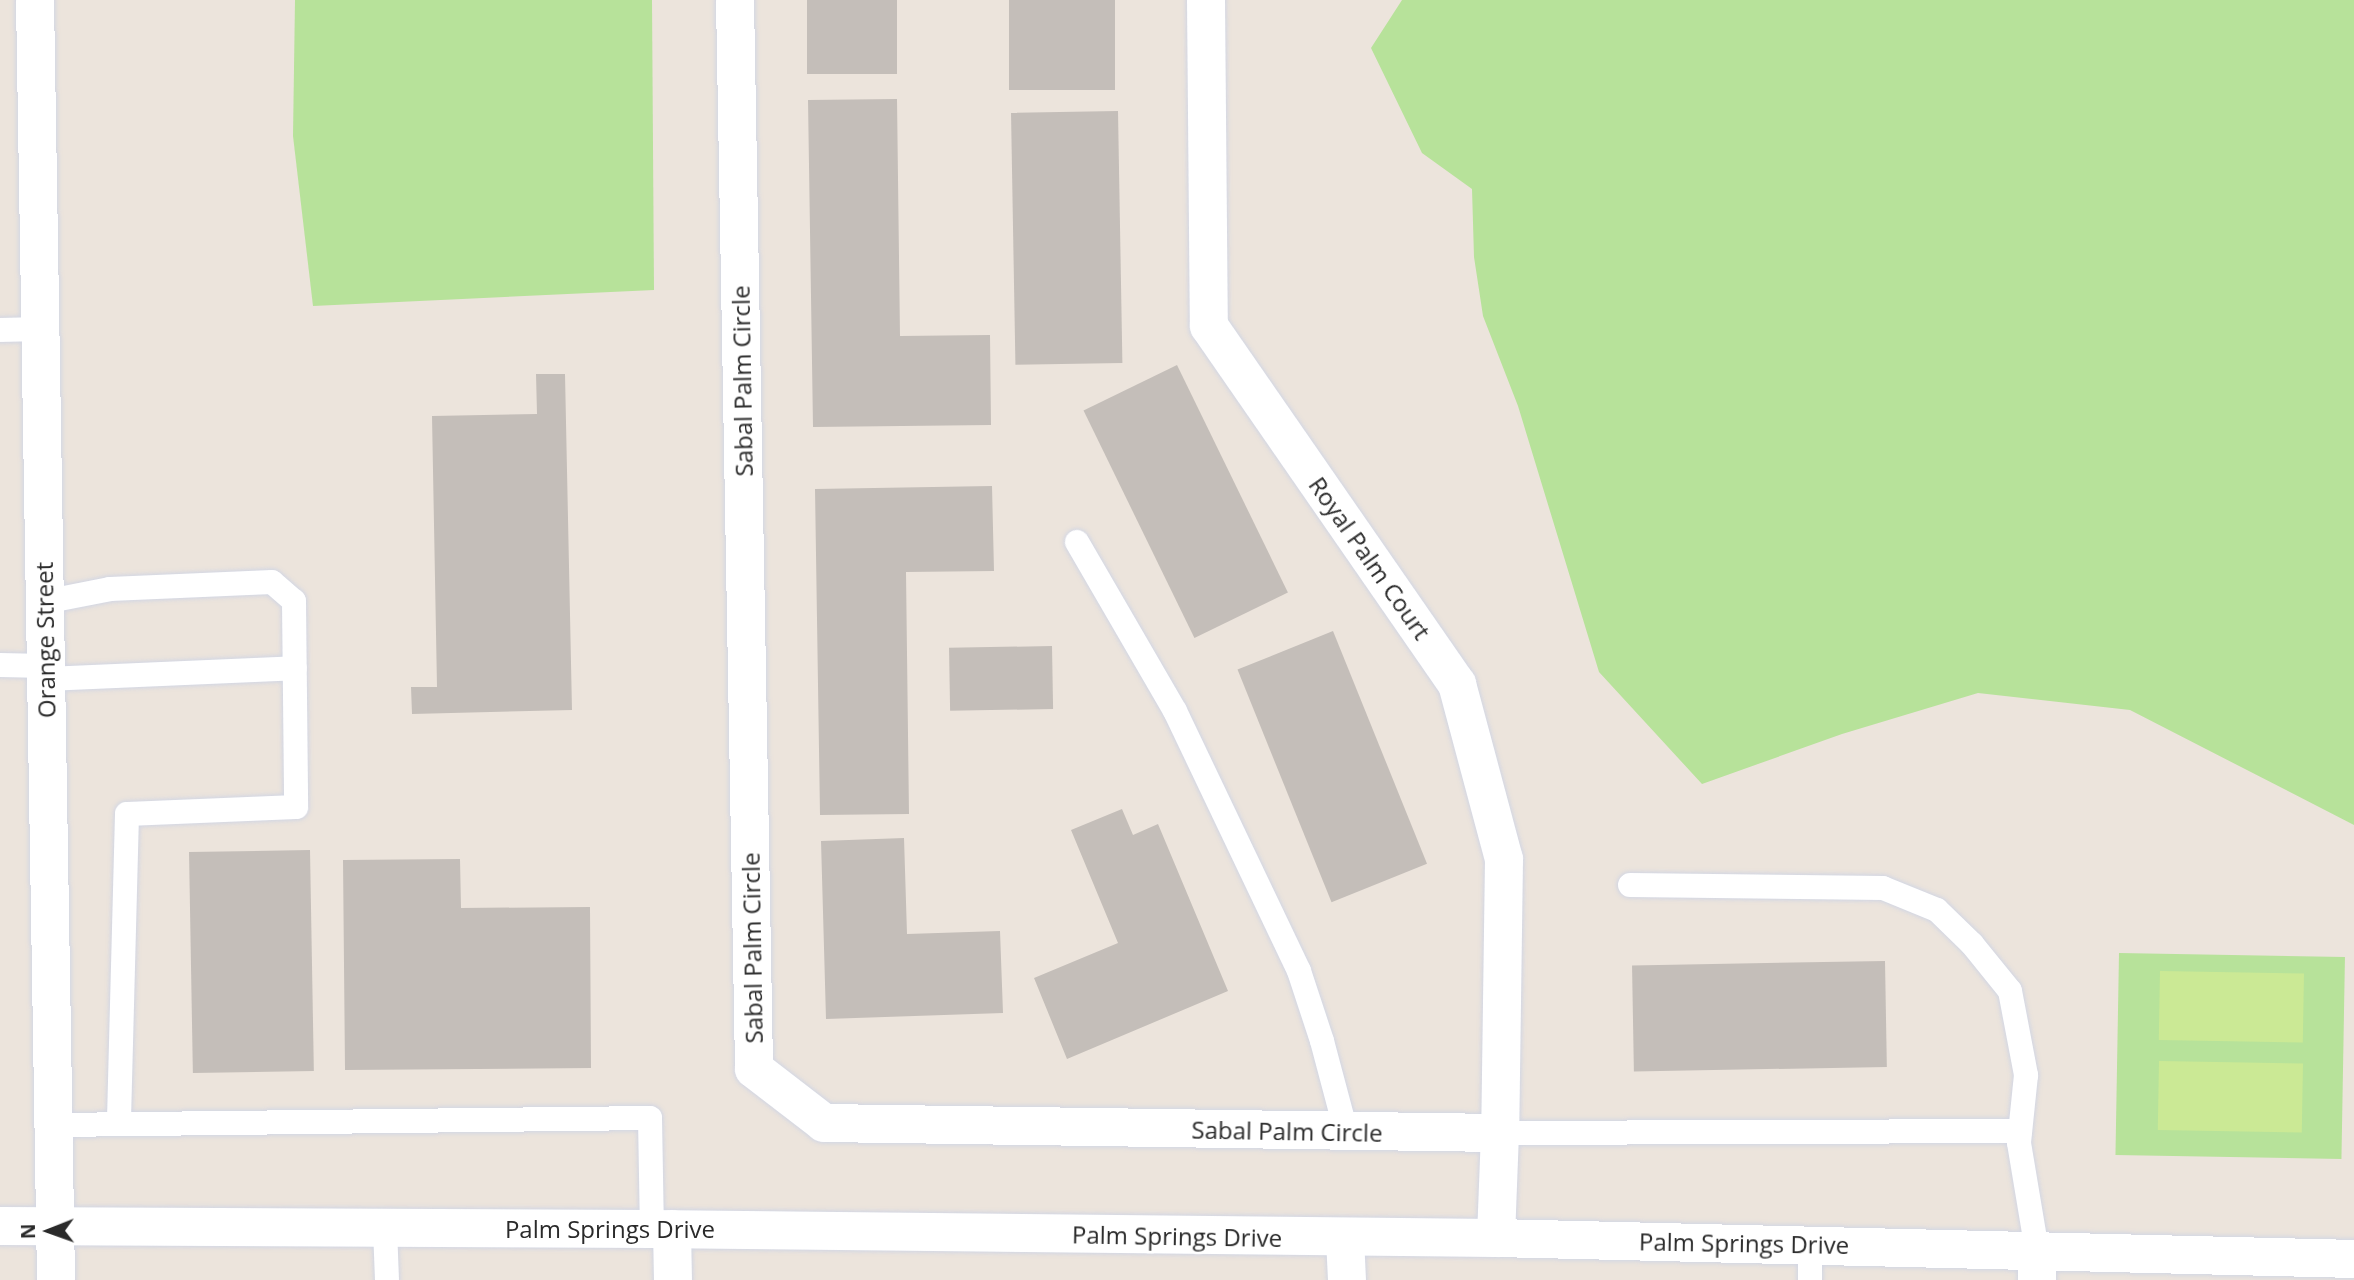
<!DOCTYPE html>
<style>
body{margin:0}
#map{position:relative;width:2354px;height:1280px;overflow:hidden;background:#ece4dc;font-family:"Open Sans",sans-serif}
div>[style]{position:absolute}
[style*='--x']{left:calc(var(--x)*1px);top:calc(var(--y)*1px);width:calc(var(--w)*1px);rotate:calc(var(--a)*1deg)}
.green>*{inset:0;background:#b7e29a;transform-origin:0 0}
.pitch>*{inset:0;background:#cbe995;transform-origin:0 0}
.building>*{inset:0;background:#c4beb9;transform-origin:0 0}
.roads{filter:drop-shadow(0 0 2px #d2d6e3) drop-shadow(0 0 2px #d2d6e3)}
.lane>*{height:24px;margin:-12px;padding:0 12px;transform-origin:12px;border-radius:12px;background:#fff}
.street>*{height:38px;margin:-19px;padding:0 19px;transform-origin:19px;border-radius:19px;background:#fff}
.secondary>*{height:38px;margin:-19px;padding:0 19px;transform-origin:19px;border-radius:19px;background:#fff}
span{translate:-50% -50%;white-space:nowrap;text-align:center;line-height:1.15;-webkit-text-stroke:5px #fff;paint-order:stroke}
.street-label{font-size:24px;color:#2a2a2a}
.north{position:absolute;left:14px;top:1196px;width:70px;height:70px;-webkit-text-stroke:5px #fff;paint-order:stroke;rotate:269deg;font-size:19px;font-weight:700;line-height:28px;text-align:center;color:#2a2a2a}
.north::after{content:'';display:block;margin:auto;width:24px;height:32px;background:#2a2a2a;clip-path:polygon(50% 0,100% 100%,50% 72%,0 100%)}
</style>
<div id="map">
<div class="green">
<div style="clip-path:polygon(295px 0,652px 0,654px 290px,313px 306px,293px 136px)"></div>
<div style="clip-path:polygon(1402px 0,2354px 0,2354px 825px,2130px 710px,1978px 693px,1842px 734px,1702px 784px,1599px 672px,1518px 406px,1483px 316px,1474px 257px,1472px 189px,1422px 153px,1371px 48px)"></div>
<div style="left:2119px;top:953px;width:226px;height:202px;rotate:1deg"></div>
</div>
<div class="pitch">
<div style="left:2160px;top:971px;width:144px;height:69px;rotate:1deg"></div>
<div style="left:2159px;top:1061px;width:144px;height:69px;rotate:1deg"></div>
</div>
<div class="building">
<div style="left:807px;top:0;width:90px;height:74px"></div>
<div style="left:1009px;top:0;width:106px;height:90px"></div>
<div style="clip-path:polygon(897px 99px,900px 336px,990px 335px,991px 425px,813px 427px,808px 100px)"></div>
<div style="left:1118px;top:111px;width:252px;height:107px;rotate:89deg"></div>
<div style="left:1177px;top:365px;width:253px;height:104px;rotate:64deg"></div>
<div style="clip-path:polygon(536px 374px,565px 374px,572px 710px,412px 714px,411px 687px,437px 687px,432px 416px,537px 414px)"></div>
<div style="clip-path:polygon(992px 486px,994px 571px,906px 572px,909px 814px,820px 815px,815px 489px)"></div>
<div style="left:1333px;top:631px;width:251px;height:103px;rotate:68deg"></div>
<div style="left:1052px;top:646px;width:63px;height:103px;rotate:89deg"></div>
<div style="clip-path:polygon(1122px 809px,1133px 835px,1158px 824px,1228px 991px,1067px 1059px,1034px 978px,1118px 943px,1071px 830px)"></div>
<div style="clip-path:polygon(904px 838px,907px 934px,1000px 931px,1003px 1013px,826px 1019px,821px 841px)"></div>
<div style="left:310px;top:850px;width:221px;height:121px;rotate:89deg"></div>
<div style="clip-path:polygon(460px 859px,461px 908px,590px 907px,591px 1068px,345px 1070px,343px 860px)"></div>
<div style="left:1885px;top:961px;width:106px;height:253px;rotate:89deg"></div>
</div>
<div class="roads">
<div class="lane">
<div style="--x:0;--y:330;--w:40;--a:-1.4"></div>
<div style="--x:1077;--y:542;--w:195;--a:59.9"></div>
<div style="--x:1175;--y:711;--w:288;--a:64.5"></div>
<div style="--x:1299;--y:971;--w:74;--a:71.8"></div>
<div style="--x:1322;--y:1041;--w:93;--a:75.1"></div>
<div style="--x:44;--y:602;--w:67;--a:-11.1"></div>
<div style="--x:110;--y:589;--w:162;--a:-2.5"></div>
<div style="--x:272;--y:582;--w:29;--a:41"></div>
<div style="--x:294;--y:601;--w:206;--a:89.4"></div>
<div style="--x:296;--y:807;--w:169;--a:177.6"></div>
<div style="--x:127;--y:814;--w:310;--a:91.5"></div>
<div style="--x:0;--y:665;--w:46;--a:1.2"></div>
<div style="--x:46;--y:679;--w:249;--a:-2.5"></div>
<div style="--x:1630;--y:885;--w:253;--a:0.7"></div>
<div style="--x:1883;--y:888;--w:58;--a:22.2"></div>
<div style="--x:1937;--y:910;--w:49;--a:44.2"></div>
<div style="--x:1972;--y:944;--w:60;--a:51"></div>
<div style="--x:2010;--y:991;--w:86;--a:79.2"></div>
<div style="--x:2026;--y:1075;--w:68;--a:95.9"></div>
<div style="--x:2019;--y:1143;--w:109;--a:80.5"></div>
<div style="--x:54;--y:1125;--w:596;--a:-0.67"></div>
<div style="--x:650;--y:1118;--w:111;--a:89"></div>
<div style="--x:1500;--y:1133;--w:520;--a:-0.22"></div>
<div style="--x:385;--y:1228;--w:52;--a:87.8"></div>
<div style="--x:1810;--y:1243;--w:37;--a:90"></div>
</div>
<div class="street">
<div style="--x:35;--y:0;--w:1280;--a:89.06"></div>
<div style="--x:735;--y:0;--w:1069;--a:88.98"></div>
<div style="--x:754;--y:1069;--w:88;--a:37.6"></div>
<div style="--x:824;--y:1123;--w:676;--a:0.85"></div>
<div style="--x:1500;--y:1133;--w:105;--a:92.2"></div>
<div style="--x:1206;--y:0;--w:326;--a:89.5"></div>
<div style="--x:1209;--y:326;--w:436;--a:55.3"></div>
<div style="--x:1457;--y:684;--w:181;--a:75"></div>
<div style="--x:1504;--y:859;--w:274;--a:90.8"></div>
<div style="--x:672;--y:1229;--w:51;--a:88.9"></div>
<div style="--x:1345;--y:1238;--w:42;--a:87.3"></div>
<div style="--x:2037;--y:1251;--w:29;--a:90"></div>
</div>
<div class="secondary">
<div style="--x:0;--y:1226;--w:652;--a:0.26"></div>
<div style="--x:652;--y:1229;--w:844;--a:0.61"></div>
<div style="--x:1496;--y:1238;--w:858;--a:1.4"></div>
</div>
</div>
<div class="street-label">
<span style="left:742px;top:381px;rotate:-91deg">Sabal Palm Circle</span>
<span style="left:1370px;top:558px;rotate:55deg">Royal Palm Court</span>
<span style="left:45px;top:640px;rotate:-91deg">Orange Street</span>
<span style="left:752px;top:948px;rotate:-91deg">Sabal Palm Circle</span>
<span style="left:1287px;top:1131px;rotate:1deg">Sabal Palm Circle</span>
<span style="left:610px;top:1229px">Palm Springs Drive</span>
<span style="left:1177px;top:1236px;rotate:1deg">Palm Springs Drive</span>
<span style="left:1744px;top:1243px;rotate:1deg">Palm Springs Drive</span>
</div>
<div class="north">N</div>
</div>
